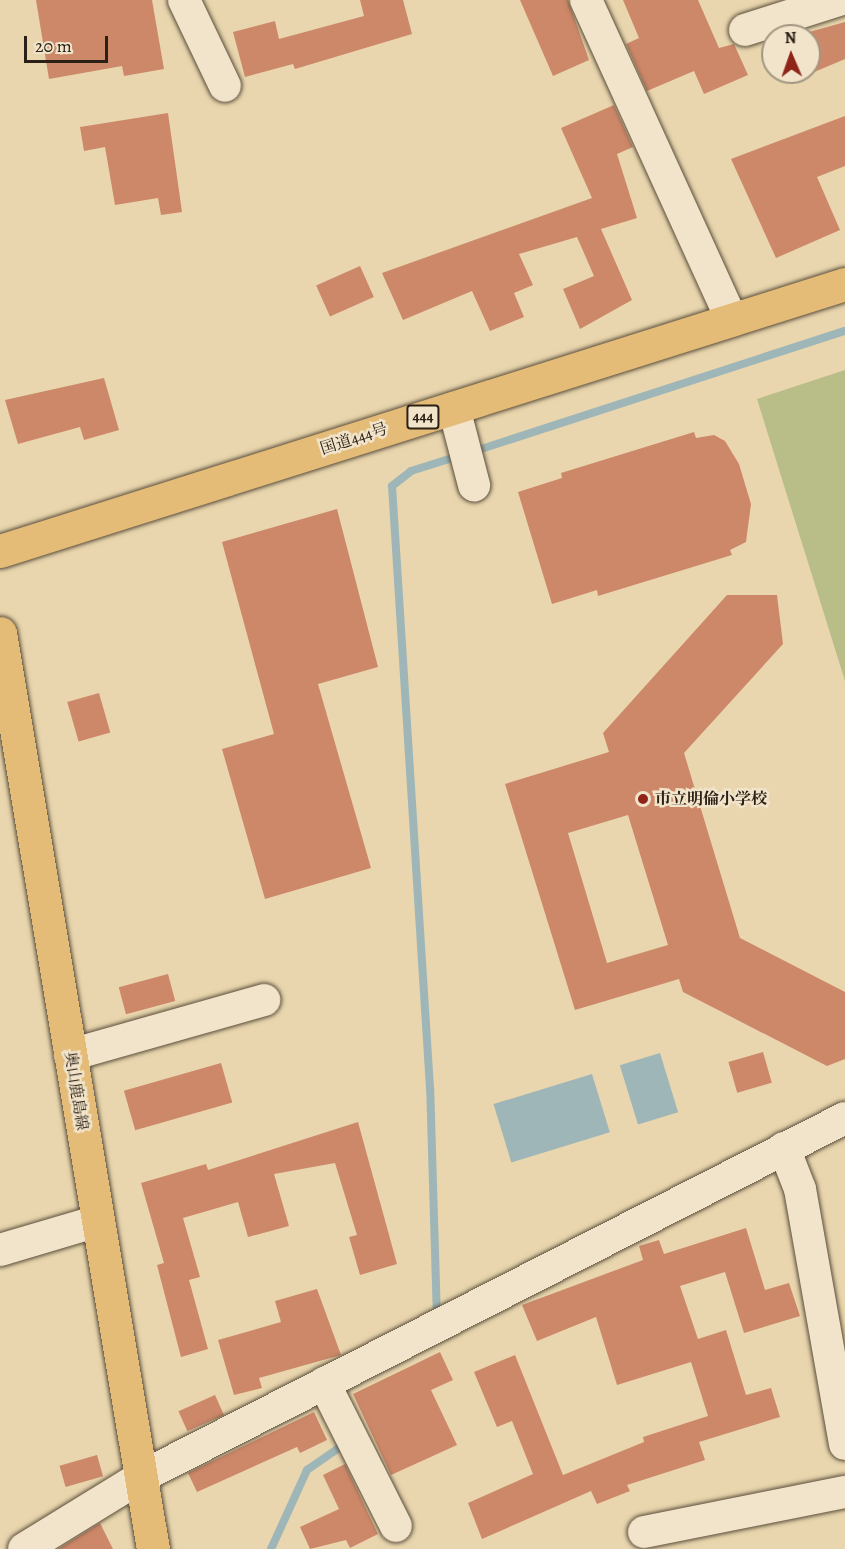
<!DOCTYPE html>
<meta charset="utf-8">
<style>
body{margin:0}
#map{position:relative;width:845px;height:1549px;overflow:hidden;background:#e9d6ae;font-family:Alegreya,"Noto Serif JP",serif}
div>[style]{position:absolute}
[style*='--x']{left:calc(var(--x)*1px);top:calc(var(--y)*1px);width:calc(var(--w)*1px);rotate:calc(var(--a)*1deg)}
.green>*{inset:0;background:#b9bd88}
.water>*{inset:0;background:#9eb6b7;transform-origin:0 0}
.stream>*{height:8px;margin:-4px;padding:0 4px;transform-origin:4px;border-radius:4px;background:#9eb6b7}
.building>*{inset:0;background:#cd8869;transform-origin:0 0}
.roads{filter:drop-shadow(0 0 2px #5a4e3b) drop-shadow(0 0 2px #5a4e3b)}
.minor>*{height:32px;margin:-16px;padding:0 16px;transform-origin:16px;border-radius:16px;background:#f1e4ca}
.major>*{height:33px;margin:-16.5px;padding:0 16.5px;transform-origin:16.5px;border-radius:16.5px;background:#e4bb77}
.highway>*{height:33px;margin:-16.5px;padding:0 16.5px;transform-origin:16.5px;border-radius:16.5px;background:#e4bb77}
.dots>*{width:16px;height:16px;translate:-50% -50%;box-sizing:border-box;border:3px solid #f1e4ca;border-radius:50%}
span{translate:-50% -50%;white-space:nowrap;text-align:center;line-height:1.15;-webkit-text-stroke:5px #f1e4ca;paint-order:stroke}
.shield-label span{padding:2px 4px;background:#f1e4ca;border:2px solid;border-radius:4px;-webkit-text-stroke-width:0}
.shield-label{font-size:15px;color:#2b2015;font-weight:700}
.street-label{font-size:16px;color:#2b2015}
.poi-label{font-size:16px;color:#2b2015;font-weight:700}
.left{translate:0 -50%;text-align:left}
.north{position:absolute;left:761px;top:24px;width:60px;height:60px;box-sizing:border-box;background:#f1e4ca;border:2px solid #a29682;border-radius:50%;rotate:358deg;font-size:16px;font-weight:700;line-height:24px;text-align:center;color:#2b2015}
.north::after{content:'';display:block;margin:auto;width:21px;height:27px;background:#8f2418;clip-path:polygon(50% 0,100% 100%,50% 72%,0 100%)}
.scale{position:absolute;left:24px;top:36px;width:84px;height:27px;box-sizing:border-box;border:3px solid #2b2015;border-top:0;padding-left:8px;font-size:18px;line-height:21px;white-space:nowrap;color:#2b2015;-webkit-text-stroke:4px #f1e4ca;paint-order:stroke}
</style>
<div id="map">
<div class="green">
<div style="clip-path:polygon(845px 370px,845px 681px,757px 399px)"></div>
</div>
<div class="water">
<div style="left:660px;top:1053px;width:62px;height:42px;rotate:73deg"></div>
<div style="left:592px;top:1074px;width:61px;height:103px;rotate:73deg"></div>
</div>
<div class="stream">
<div style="--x:472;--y:452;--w:392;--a:-18"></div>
<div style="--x:437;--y:1319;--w:231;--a:-91.7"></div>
<div style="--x:430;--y:1088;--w:603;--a:-93.61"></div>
<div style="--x:392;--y:486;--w:24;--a:-38"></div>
<div style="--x:411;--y:471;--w:50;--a:-17.4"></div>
<div style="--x:271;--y:1549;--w:87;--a:-65.5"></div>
<div style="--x:307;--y:1470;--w:47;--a:-34.7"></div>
</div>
<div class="building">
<div style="clip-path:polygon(36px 0,152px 0,164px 69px,124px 76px,122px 66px,49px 79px)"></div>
<div style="clip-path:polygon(360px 0,403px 0,412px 34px,295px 69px,293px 64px,245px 77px,233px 32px,275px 21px,279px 39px,364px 16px)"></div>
<div style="clip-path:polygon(520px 0,568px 0,589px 60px,553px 76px)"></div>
<div style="clip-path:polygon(623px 0,698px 0,719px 48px,734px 44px,748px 75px,704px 94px,694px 71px,647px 91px,626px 44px,639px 38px)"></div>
<div style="clip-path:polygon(845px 22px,845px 59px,793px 81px,789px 72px,809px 72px,809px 36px,795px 36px)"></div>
<div style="clip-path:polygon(614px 105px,633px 147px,617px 154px,637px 218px,601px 229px,632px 300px,580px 329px,563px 289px,594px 276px,577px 237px,519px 254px,533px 285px,514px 293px,524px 317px,490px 331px,472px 291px,403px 320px,382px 273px,592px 198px,561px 128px)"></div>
<div style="clip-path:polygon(168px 113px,182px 212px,161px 215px,158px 198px,115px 205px,105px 147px,84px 151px,80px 127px)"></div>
<div style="clip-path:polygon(845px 116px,845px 166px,817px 177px,840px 230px,776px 258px,731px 159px)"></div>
<div style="left:360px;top:266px;width:34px;height:48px;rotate:66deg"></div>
<div style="clip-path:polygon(104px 378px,119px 430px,84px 440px,80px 427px,18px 444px,5px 400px)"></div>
<div style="clip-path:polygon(694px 432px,696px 438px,714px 435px,725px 441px,739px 464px,751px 504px,746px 542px,730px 550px,732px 555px,598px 596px,597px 590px,552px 604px,518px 492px,562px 478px,561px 473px)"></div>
<div style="clip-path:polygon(337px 509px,378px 667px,318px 684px,371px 868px,265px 899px,222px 749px,274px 734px,222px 542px)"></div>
<div style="clip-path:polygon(evenodd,727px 595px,777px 595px,783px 644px,684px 753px,740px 938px,845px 992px,845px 1059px,827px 1066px,683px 992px,679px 979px,575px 1010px,505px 784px,609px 752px,603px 733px,727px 595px,628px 815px,668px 945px,607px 963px,568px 833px,628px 815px)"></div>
<div style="left:99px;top:693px;width:41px;height:33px;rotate:74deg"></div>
<div style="left:168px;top:974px;width:28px;height:51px;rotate:75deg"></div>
<div style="left:763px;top:1052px;width:32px;height:36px;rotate:74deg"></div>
<div style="left:221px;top:1063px;width:41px;height:101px;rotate:74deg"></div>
<div style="clip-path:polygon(358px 1122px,397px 1264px,360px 1275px,349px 1237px,357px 1235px,335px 1163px,274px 1174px,289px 1226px,248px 1237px,238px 1202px,183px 1218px,200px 1277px,189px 1280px,208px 1349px,181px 1357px,157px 1265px,164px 1263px,141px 1183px,206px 1164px,208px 1170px)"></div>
<div style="clip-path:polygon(746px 1228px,765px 1290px,789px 1283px,800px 1316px,744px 1333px,725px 1272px,680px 1286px,698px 1339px,726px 1330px,746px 1395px,771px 1388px,780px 1417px,699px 1442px,705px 1460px,627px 1485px,630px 1491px,597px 1504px,591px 1491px,482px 1539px,468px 1503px,533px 1474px,512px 1421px,497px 1427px,474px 1372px,515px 1355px,563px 1475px,644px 1442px,643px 1437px,708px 1416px,691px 1362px,617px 1385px,596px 1317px,537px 1341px,522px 1305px,643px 1260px,639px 1246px,659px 1240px,664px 1254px)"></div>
<div style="clip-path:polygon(317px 1289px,341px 1355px,259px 1378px,262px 1388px,234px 1395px,218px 1340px,281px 1322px,275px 1301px)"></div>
<div style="clip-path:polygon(440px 1352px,453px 1380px,431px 1390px,457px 1445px,391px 1475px,353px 1394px)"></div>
<div style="left:215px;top:1395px;width:22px;height:40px;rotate:66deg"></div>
<div style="clip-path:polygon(314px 1412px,327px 1440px,300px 1453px,297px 1447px,197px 1492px,188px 1473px)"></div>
<div style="left:97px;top:1455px;width:22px;height:39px;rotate:74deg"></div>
<div style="clip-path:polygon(345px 1464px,378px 1534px,350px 1548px,346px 1540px,310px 1549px,300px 1527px,339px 1509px,323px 1475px)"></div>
<div style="clip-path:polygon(100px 1523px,113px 1549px,58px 1549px)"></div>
</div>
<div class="roads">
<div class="minor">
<div style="--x:184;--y:0;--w:95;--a:64.5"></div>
<div style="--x:586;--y:0;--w:352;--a:65.5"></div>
<div style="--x:745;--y:30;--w:99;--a:-17.7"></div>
<div style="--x:454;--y:408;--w:80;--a:75.4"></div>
<div style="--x:70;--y:1055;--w:202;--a:-15.8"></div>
<div style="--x:784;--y:1148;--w:44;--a:68.7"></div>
<div style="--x:800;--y:1189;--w:259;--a:80"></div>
<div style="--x:0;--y:1250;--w:102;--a:-16.5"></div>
<div style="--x:324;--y:1383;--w:160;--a:63.3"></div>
<div style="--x:644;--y:1532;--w:205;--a:-11.3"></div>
<div style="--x:24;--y:1549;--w:137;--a:-31.6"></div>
<div style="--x:141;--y:1477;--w:790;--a:-27.02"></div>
</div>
<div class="major">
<div style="--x:0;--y:633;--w:929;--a:80.52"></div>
</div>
<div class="highway">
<div style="--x:0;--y:551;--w:886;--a:-17.54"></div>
</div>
</div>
<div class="dots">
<div style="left:643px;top:799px;background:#8f2418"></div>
</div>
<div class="shield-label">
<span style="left:423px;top:417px">444</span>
</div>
<div class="street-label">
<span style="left:354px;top:439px;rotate:-18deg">国道444号</span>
<span style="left:76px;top:1091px;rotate:81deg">奥山鹿島線</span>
</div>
<div class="poi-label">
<span class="left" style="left:655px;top:799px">市立明倫小学校</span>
</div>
<div class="north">N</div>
<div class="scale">20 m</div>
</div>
